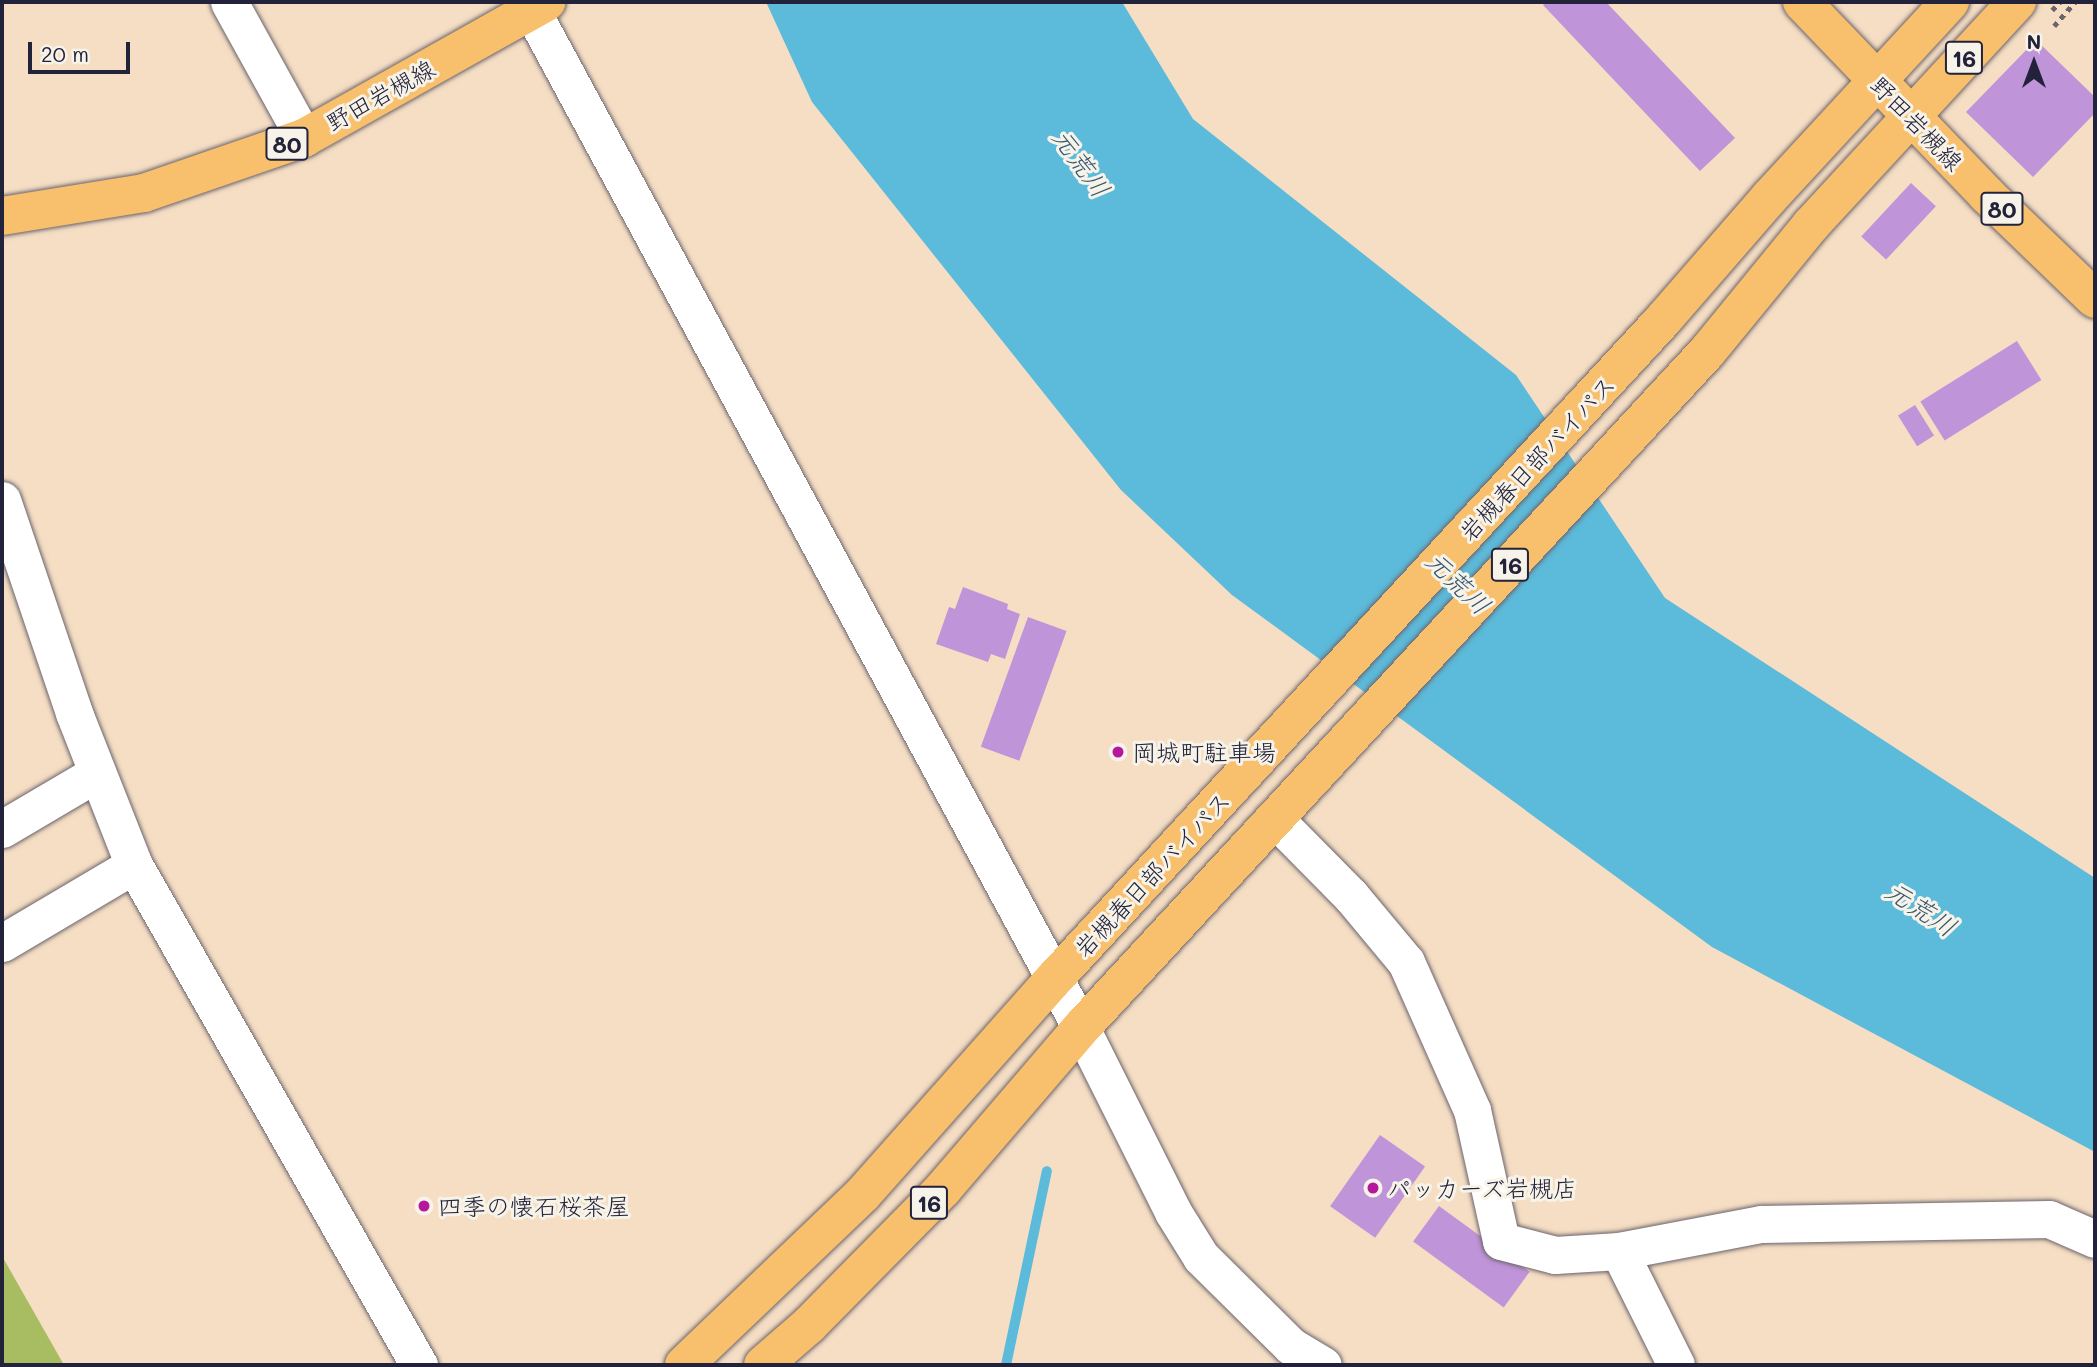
<!DOCTYPE html>
<meta charset="utf-8">
<style>
body{margin:0}
#map{position:relative;width:2097px;height:1367px;overflow:hidden;background:#f5dec4;font-family:Mali,"Klee One",sans-serif}
div>[style]{position:absolute}
[style*='--x']{left:calc(var(--x)*1px);top:calc(var(--y)*1px);width:calc(var(--w)*1px);rotate:calc(var(--a)*1deg)}
.green>*{inset:0;background:#a8bd62}
.water>*{inset:0;background:#5cbada}
.stream>*{height:10px;margin:-5px;padding:0 5px;transform-origin:5px;border-radius:5px;background:#5cbada}
.building>*{inset:0;background:#c094d8;transform-origin:0 0}
.path>*{height:4.5px;margin-top:-2.25px;transform-origin:0;background:repeating-linear-gradient(90deg,#6c646b 0 5px,transparent 0 10px)}
.roads{filter:drop-shadow(0 0 2px #6c646b) drop-shadow(0 0 2px #6c646b)}
.minor>*{height:37px;margin:-18.5px;padding:0 18.5px;transform-origin:18.5px;border-radius:18.5px;background:#fff}
.major>*{height:38px;margin:-19px;padding:0 19px;transform-origin:19px;border-radius:19px;background:#f8bf6c}
.highway>*{height:38px;margin:-19px;padding:0 19px;transform-origin:19px;border-radius:19px;background:#f8bf6c}
.dots>*{width:19px;height:19px;translate:-50% -50%;box-sizing:border-box;border:4px solid #f7f3e8;border-radius:50%}
span{translate:-50% -50%;white-space:nowrap;text-align:center;line-height:1.15;-webkit-text-stroke:6px #f7f3e8;paint-order:stroke}
.shield-label span{padding:2px 5px;background:#f7f3e8;border:2px solid;border-radius:5px;-webkit-text-stroke-width:0}
.shield-label{font-size:23px;color:#22223b;font-weight:700}
.street-label{font-size:24px;color:#22223b}
.poi-label{font-size:24px;color:#22223b}
.left{translate:0 -50%;text-align:left}
.water-label{font-size:26px;color:#365773;font-style:italic}
.frame{position:absolute;inset:0;border:4px solid #22223b;pointer-events:none}
.north{position:absolute;left:1999px;top:28px;width:70px;height:70px;-webkit-text-stroke:5px #f7f3e8;paint-order:stroke;rotate:0deg;font-size:19px;font-weight:700;line-height:28px;text-align:center;color:#22223b}
.north::after{content:'';display:block;margin:auto;width:24px;height:32px;background:#22223b;clip-path:polygon(50% 0,100% 100%,50% 72%,0 100%)}
.scale{position:absolute;left:28px;top:42px;width:102px;height:32px;box-sizing:border-box;border:4px solid #22223b;border-top:0;padding-left:9px;font-size:21px;line-height:24px;white-space:nowrap;color:#22223b;-webkit-text-stroke:5px #f7f3e8;paint-order:stroke}
</style>
<div id="map">
<div class="green">
<div style="clip-path:polygon(2px 1256px,64px 1365px,2px 1365px)"></div>
</div>
<div class="water">
<div style="clip-path:polygon(766px 2px,1122px 2px,1193px 119px,1516px 375px,1665px 598px,2095px 878px,2095px 1152px,1712px 947px,1232px 595px,1121px 490px,812px 102px)"></div>
</div>
<div class="stream">
<div style="--x:1006;--y:1365;--w:198;--a:-78.1"></div>
</div>
<div class="building">
<div style="clip-path:polygon(1546px 2px,1606px 2px,1735px 138px,1700px 171px,1543px 5px)"></div>
<div style="clip-path:polygon(2036px 40px,2095px 97px,2095px 113px,2033px 177px,1966px 112px)"></div>
<div style="left:1911px;top:183px;width:34px;height:73px;rotate:43deg"></div>
<div style="left:2017px;top:341px;width:46px;height:114px;rotate:58deg"></div>
<div style="left:1915px;top:405px;width:36px;height:20px;rotate:58deg"></div>
<div style="clip-path:polygon(963px 587px,1008px 604px,1007px 609px,1020px 614px,1005px 659px,991px 654px,988px 662px,936px 644px,949px 607px,955px 609px)"></div>
<div style="left:1028px;top:617px;width:41px;height:138px;rotate:20deg"></div>
<div style="left:1380px;top:1135px;width:55px;height:87px;rotate:35deg"></div>
<div style="left:1439px;top:1206px;width:112px;height:44px;rotate:36deg"></div>
</div>
<div class="path">
<div style="--x:2052;--y:10;--w:11;--a:-45"></div>
<div style="--x:2054;--y:26;--w:32;--a:-49"></div>
</div>
<div class="roads">
<div class="minor">
<div style="--x:229;--y:2;--w:155;--a:61.1"></div>
<div style="--x:527;--y:2;--w:1166;--a:61.63"></div>
<div style="--x:1081;--y:1028;--w:206;--a:63.4"></div>
<div style="--x:1173;--y:1212;--w:53;--a:58.1"></div>
<div style="--x:1201;--y:1257;--w:127;--a:44.7"></div>
<div style="--x:1291;--y:1346;--w:37;--a:31"></div>
<div style="--x:2;--y:500;--w:225;--a:71.3"></div>
<div style="--x:74;--y:713;--w:163;--a:68.5"></div>
<div style="--x:134;--y:865;--w:576;--a:60.32"></div>
<div style="--x:1274;--y:818;--w:110;--a:45.4"></div>
<div style="--x:1351;--y:896;--w:86;--a:50.2"></div>
<div style="--x:1406;--y:962;--w:162;--a:66"></div>
<div style="--x:1472;--y:1110;--w:134;--a:77.5"></div>
<div style="--x:1501;--y:1241;--w:56;--a:14.5"></div>
<div style="--x:1555;--y:1255;--w:64;--a:-3.6"></div>
<div style="--x:1619;--y:1251;--w:145;--a:-10.8"></div>
<div style="--x:1761;--y:1224;--w:288;--a:-1"></div>
<div style="--x:2049;--y:1219;--w:50;--a:23.5"></div>
<div style="--x:2;--y:829;--w:110;--a:-30.5"></div>
<div style="--x:2;--y:943;--w:153;--a:-30.6"></div>
<div style="--x:1619;--y:1251;--w:127;--a:63.4"></div>
</div>
<div class="major">
<div style="--x:1802;--y:2;--w:267;--a:46.2"></div>
<div style="--x:1987;--y:195;--w:150;--a:43.9"></div>
<div style="--x:2;--y:216;--w:144;--a:-9.2"></div>
<div style="--x:144;--y:193;--w:169;--a:-19"></div>
<div style="--x:304;--y:138;--w:278;--a:-29.3"></div>
</div>
<div class="highway">
<div style="--x:684;--y:1365;--w:248;--a:-43.7"></div>
<div style="--x:863;--y:1194;--w:288;--a:-48.4"></div>
<div style="--x:1054;--y:979;--w:897;--a:-47.26"></div>
<div style="--x:1663;--y:320;--w:162;--a:-49"></div>
<div style="--x:1769;--y:198;--w:267;--a:-47.3"></div>
<div style="--x:763;--y:1365;--w:61;--a:-41"></div>
<div style="--x:809;--y:1325;--w:191;--a:-45.4"></div>
<div style="--x:943;--y:1189;--w:212;--a:-49.4"></div>
<div style="--x:1081;--y:1028;--w:921;--a:-47.2"></div>
<div style="--x:1707;--y:352;--w:164;--a:-50.7"></div>
<div style="--x:1811;--y:225;--w:304;--a:-47.3"></div>
</div>
</div>
<div class="dots">
<div style="left:1118px;top:752px;background:#b5179e"></div>
<div style="left:1373px;top:1188px;background:#b5179e"></div>
<div style="left:424px;top:1206px;background:#b5179e"></div>
</div>
<div class="shield-label">
<span style="left:1964px;top:58px">16</span>
<span style="left:287px;top:144px">80</span>
<span style="left:2002px;top:209px">80</span>
<span style="left:1510px;top:565px">16</span>
<span style="left:929px;top:1203px">16</span>
</div>
<div class="street-label">
<span style="left:380px;top:95px;rotate:-29deg">野田岩槻線</span>
<span style="left:1917px;top:123px;rotate:46deg">野田岩槻線</span>
<span style="left:1537px;top:458px;rotate:-47deg">岩槻春日部バイパス</span>
<span style="left:1152px;top:874px;rotate:-47deg">岩槻春日部バイパス</span>
</div>
<div class="poi-label">
<span class="left" style="left:1132px;top:752px">岡城町駐車場</span>
<span class="left" style="left:1387px;top:1188px">パッカーズ岩槻店</span>
<span class="left" style="left:438px;top:1206px">四季の懐石桜茶屋</span>
</div>
<div class="water-label">
<span style="left:1081px;top:163px;rotate:54deg">元荒川</span>
<span style="left:1458px;top:583px;rotate:44deg">元荒川</span>
<span style="left:1921px;top:909px;rotate:33deg">元荒川</span>
</div>
<div class="frame"></div>
<div class="north">N</div>
<div class="scale">20 m</div>
</div>
